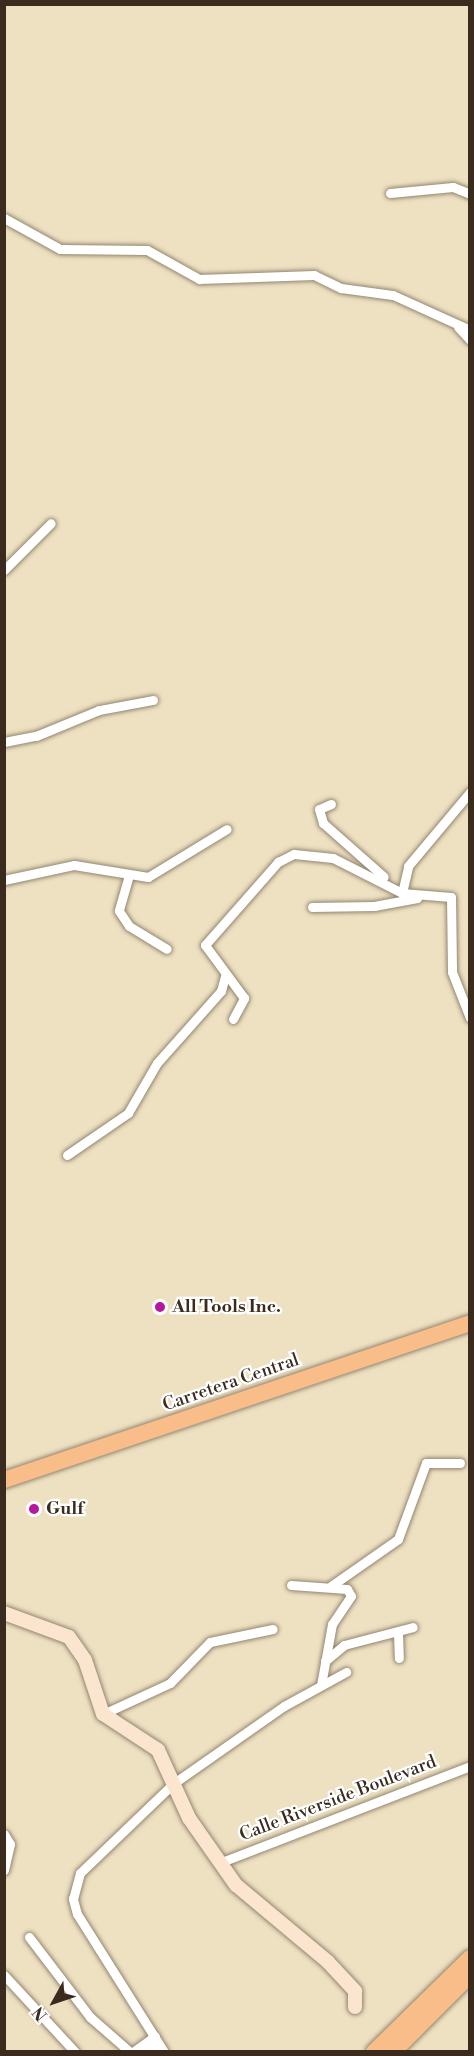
<!DOCTYPE html>
<style>
body{margin:0}
#map{position:relative;width:474px;height:2056px;overflow:hidden;background:#eee1c2;font-family:"Libre Bodoni",serif}
div>[style]{position:absolute}
[style*='--x']{left:calc(var(--x)*1px);top:calc(var(--y)*1px);width:calc(var(--w)*1px);rotate:calc(var(--a)*1deg)}
.roads{filter:drop-shadow(0 0 2px #948670) drop-shadow(0 0 2px #948670)}
.street>*{height:9px;margin:-4.5px;padding:0 4.5px;transform-origin:4.5px;border-radius:4.5px;background:#fff}
.secondary>*{height:14px;margin:-7px;padding:0 7px;transform-origin:7px;border-radius:7px;background:#fce5cf}
.highway>*{height:16px;margin:-8px;padding:0 8px;transform-origin:8px;border-radius:8px;background:#f8bd88}
.dots>*{width:16px;height:16px;translate:-50% -50%;box-sizing:border-box;border:3px solid #fff;border-radius:50%}
span{translate:-50% -50%;white-space:nowrap;text-align:center;line-height:1.15;-webkit-text-stroke:4.5px #fff;paint-order:stroke}
.poi-label{font-size:18px;color:#3b2a1e;font-weight:700}
.left{translate:0 -50%;text-align:left}
.street-label{font-size:18px;color:#3b2a1e}
.frame{position:absolute;inset:0;border:6px solid #3b2a1e;pointer-events:none}
.north{position:absolute;left:24px;top:1972px;width:60px;height:60px;-webkit-text-stroke:4px #fff;paint-order:stroke;rotate:230deg;font-size:16px;font-weight:700;line-height:24px;text-align:center;color:#3b2a1e}
.north::after{content:'';display:block;margin:auto;width:21px;height:27px;background:#3b2a1e;clip-path:polygon(50% 0,100% 100%,50% 72%,0 100%)}
</style>
<div id="map">
<div class="roads">
<div class="street">
<div style="--x:390;--y:193;--w:63;--a:-5.4"></div>
<div style="--x:453;--y:187;--w:18;--a:22"></div>
<div style="--x:4;--y:218;--w:64;--a:29"></div>
<div style="--x:60;--y:249;--w:87;--a:0.7"></div>
<div style="--x:147;--y:250;--w:60;--a:29.1"></div>
<div style="--x:199;--y:279;--w:115;--a:-2"></div>
<div style="--x:314;--y:275;--w:30;--a:26"></div>
<div style="--x:341;--y:288;--w:52;--a:7.7"></div>
<div style="--x:393;--y:295;--w:85;--a:24.4"></div>
<div style="--x:458;--y:327;--w:18;--a:47"></div>
<div style="--x:4;--y:570;--w:66;--a:-45"></div>
<div style="--x:4;--y:742;--w:33;--a:-11"></div>
<div style="--x:36;--y:736;--w:68;--a:-22.4"></div>
<div style="--x:99;--y:710;--w:55;--a:-10.5"></div>
<div style="--x:331;--y:804;--w:13;--a:157"></div>
<div style="--x:319;--y:809;--w:15;--a:74"></div>
<div style="--x:323;--y:823;--w:81;--a:41.5"></div>
<div style="--x:129;--y:875;--w:37;--a:106"></div>
<div style="--x:119;--y:911;--w:18;--a:56"></div>
<div style="--x:129;--y:926;--w:44;--a:31.2"></div>
<div style="--x:4;--y:880;--w:72;--a:-12.1"></div>
<div style="--x:74;--y:865;--w:75;--a:9.2"></div>
<div style="--x:148;--y:877;--w:92;--a:-31.3"></div>
<div style="--x:402;--y:893;--w:28;--a:-77"></div>
<div style="--x:408;--y:866;--w:97;--a:-50"></div>
<div style="--x:312;--y:907;--w:62;--a:-0.9"></div>
<div style="--x:374;--y:906;--w:44;--a:-10.5"></div>
<div style="--x:233;--y:1019;--w:24;--a:-62"></div>
<div style="--x:244;--y:998;--w:66;--a:-126.3"></div>
<div style="--x:205;--y:945;--w:111;--a:-48.7"></div>
<div style="--x:278;--y:862;--w:18;--a:-27"></div>
<div style="--x:294;--y:854;--w:39;--a:6"></div>
<div style="--x:333;--y:858;--w:77;--a:26.9"></div>
<div style="--x:402;--y:893;--w:49;--a:4.7"></div>
<div style="--x:451;--y:897;--w:75;--a:89.2"></div>
<div style="--x:452;--y:972;--w:49;--a:68.6"></div>
<div style="--x:67;--y:1155;--w:74;--a:-34.5"></div>
<div style="--x:128;--y:1113;--w:58;--a:-59.9"></div>
<div style="--x:157;--y:1063;--w:96;--a:-48.4"></div>
<div style="--x:221;--y:991;--w:16;--a:-75"></div>
<div style="--x:291;--y:1585;--w:56;--a:4.1"></div>
<div style="--x:347;--y:1589;--w:8;--a:60"></div>
<div style="--x:351;--y:1596;--w:34;--a:124"></div>
<div style="--x:332;--y:1624;--w:62;--a:100.2"></div>
<div style="--x:331;--y:1586;--w:82;--a:-35"></div>
<div style="--x:398;--y:1539;--w:81;--a:-69.8"></div>
<div style="--x:426;--y:1463;--w:34;--a:0"></div>
<div style="--x:398;--y:1633;--w:25;--a:88"></div>
<div style="--x:325;--y:1661;--w:25;--a:-40"></div>
<div style="--x:344;--y:1645;--w:71;--a:-14.6"></div>
<div style="--x:103;--y:1714;--w:74;--a:-24.8"></div>
<div style="--x:170;--y:1683;--w:57;--a:-45.7"></div>
<div style="--x:210;--y:1642;--w:64;--a:-11.7"></div>
<div style="--x:4;--y:1834;--w:12;--a:59"></div>
<div style="--x:10;--y:1844;--w:27;--a:103"></div>
<div style="--x:219;--y:1863;--w:269;--a:-21.1"></div>
<div style="--x:29;--y:1937;--w:101;--a:52.7"></div>
<div style="--x:90;--y:2017;--w:53;--a:41.2"></div>
<div style="--x:4;--y:1975;--w:105;--a:47.3"></div>
<div style="--x:133;--y:2052;--w:27;--a:-36"></div>
<div style="--x:147;--y:2052;--w:14;--a:-34"></div>
<div style="--x:164;--y:2052;--w:163;--a:-122.2"></div>
<div style="--x:77;--y:1914;--w:16;--a:-105"></div>
<div style="--x:73;--y:1899;--w:27;--a:-75"></div>
<div style="--x:80;--y:1873;--w:130;--a:-43.8"></div>
<div style="--x:174;--y:1783;--w:134;--a:-35"></div>
<div style="--x:284;--y:1706;--w:71;--a:-28.7"></div>
</div>
<div class="secondary">
<div style="--x:4;--y:1613;--w:69;--a:20.3"></div>
<div style="--x:69;--y:1637;--w:28;--a:55"></div>
<div style="--x:85;--y:1660;--w:57;--a:71.6"></div>
<div style="--x:103;--y:1714;--w:66;--a:33.2"></div>
<div style="--x:158;--y:1750;--w:75;--a:65.5"></div>
<div style="--x:189;--y:1818;--w:82;--a:55"></div>
<div style="--x:236;--y:1885;--w:120;--a:39.9"></div>
<div style="--x:328;--y:1962;--w:40;--a:47"></div>
<div style="--x:355;--y:1991;--w:16;--a:90"></div>
</div>
<div class="highway">
<div style="--x:4;--y:1480;--w:492;--a:-18.6"></div>
<div style="--x:374;--y:2052;--w:134;--a:-44.4"></div>
<div style="--x:393;--y:2052;--w:109;--a:-45"></div>
</div>
</div>
<div class="dots">
<div style="left:160px;top:1307px;background:#b5179e"></div>
<div style="left:34px;top:1509px;background:#b5179e"></div>
</div>
<div class="poi-label">
<span class="left" style="left:172px;top:1307px">All Tools Inc.</span>
<span class="left" style="left:46px;top:1509px">Gulf</span>
</div>
<div class="street-label">
<span style="left:231px;top:1383px;rotate:-19deg">Carretera Central</span>
<span style="left:338px;top:1799px;rotate:-21deg">Calle Riverside Boulevard</span>
</div>
<div class="frame"></div>
<div class="north">N</div>
</div>
